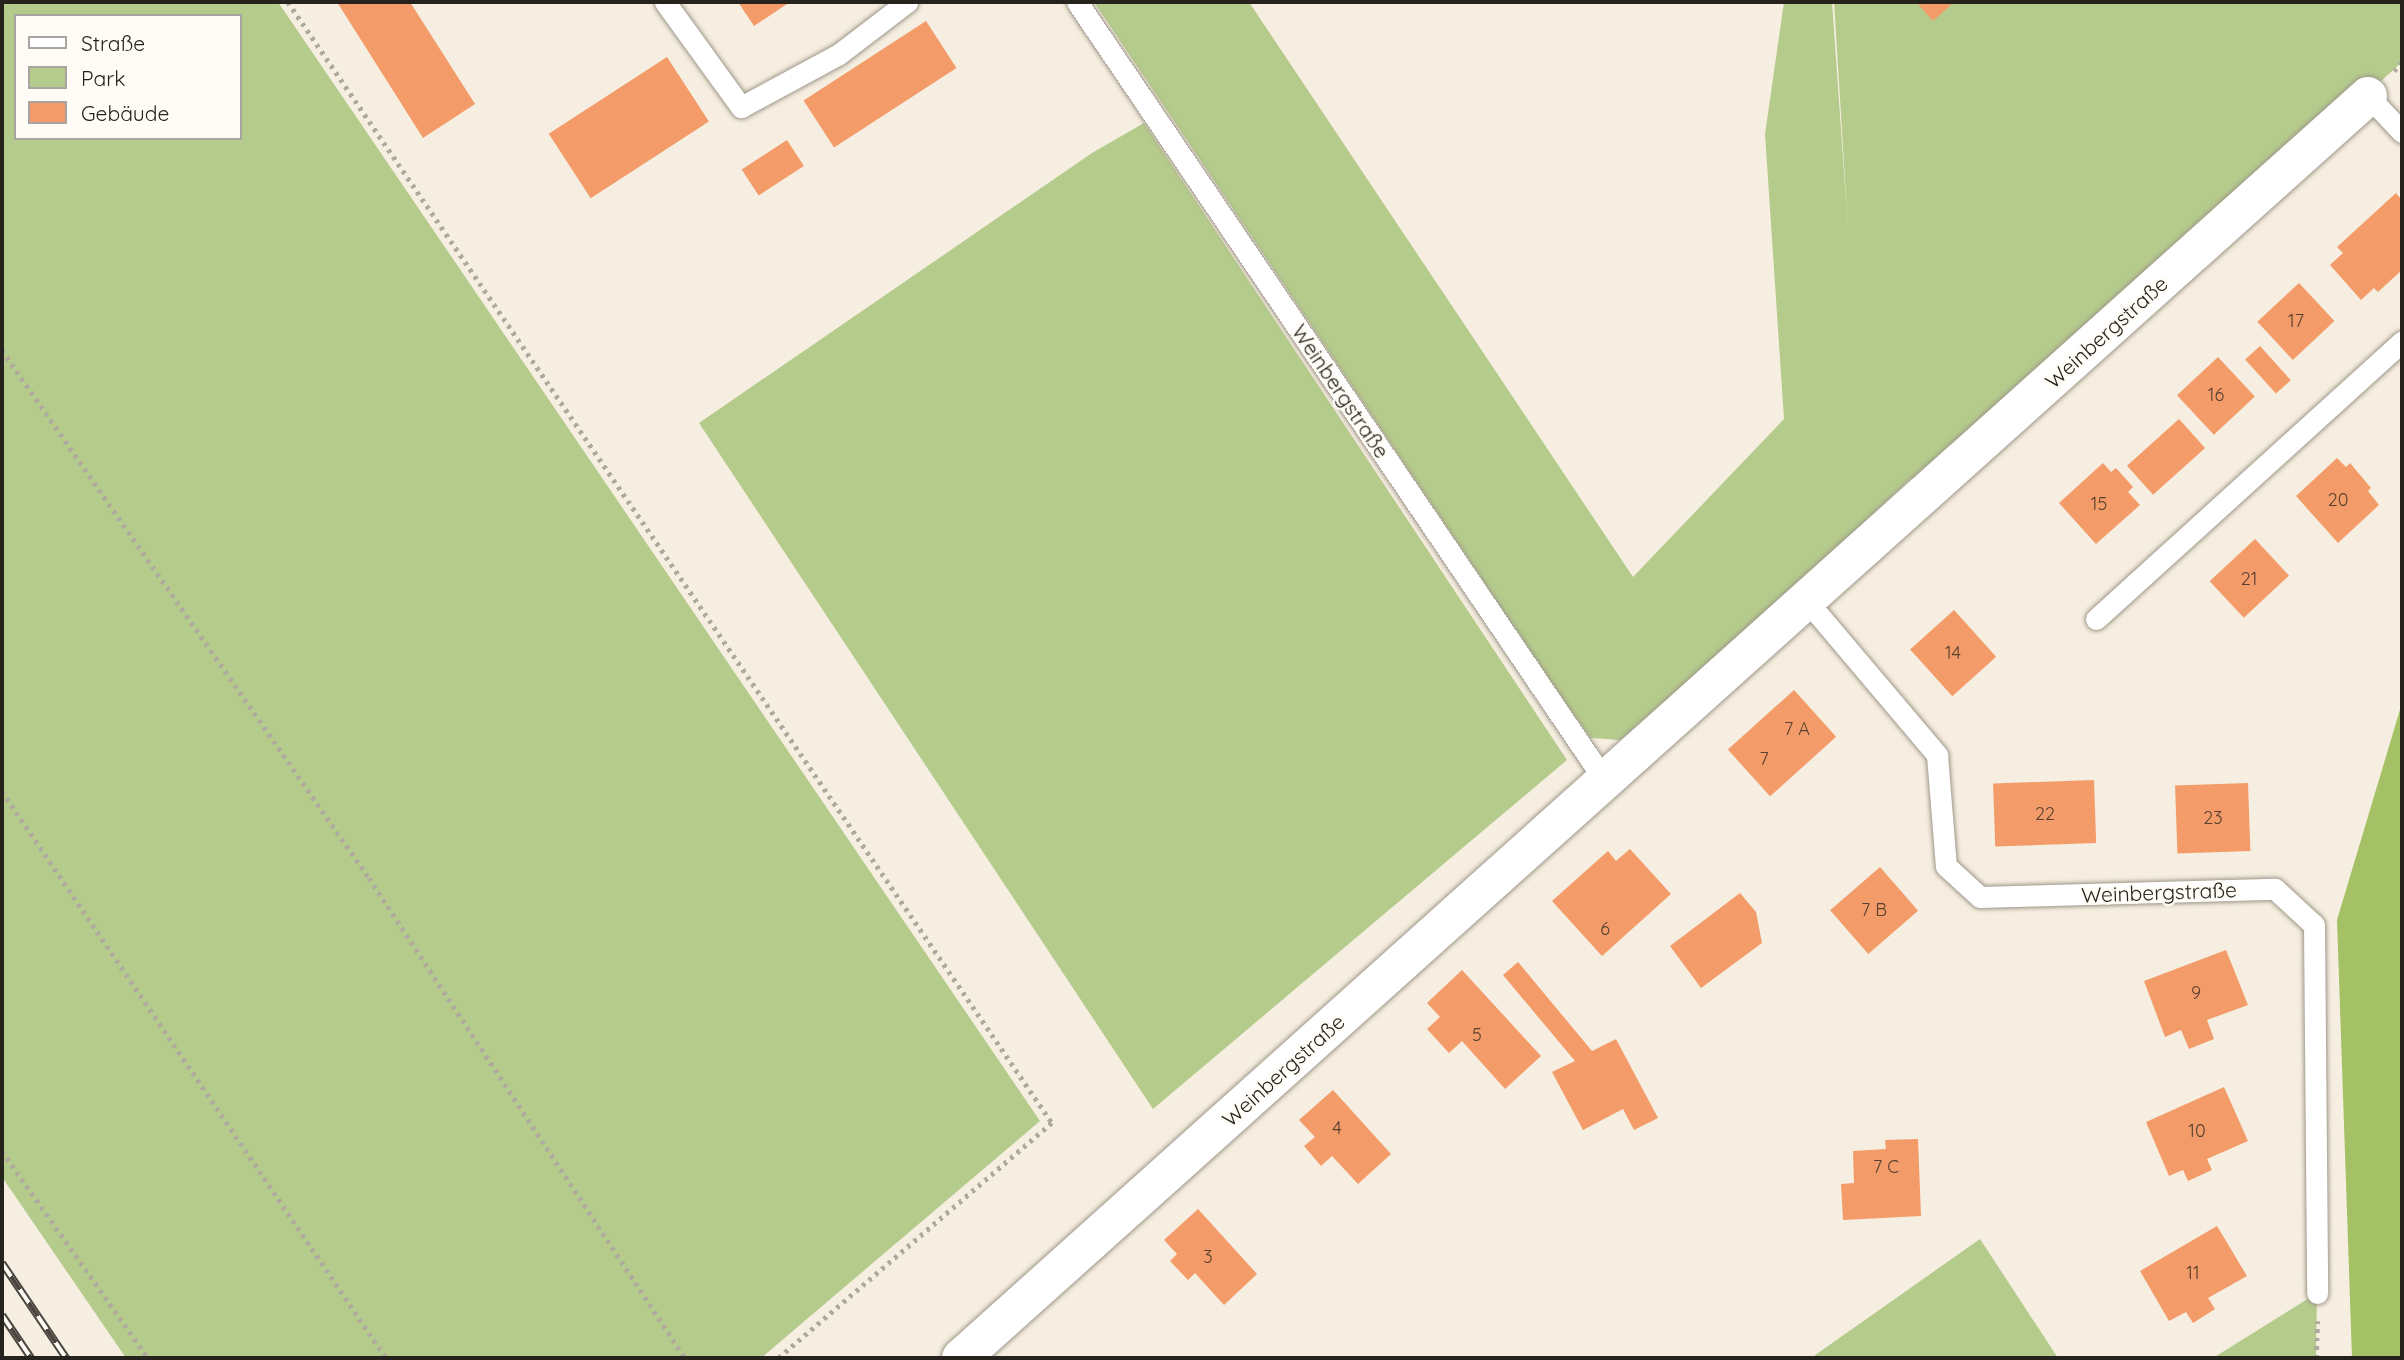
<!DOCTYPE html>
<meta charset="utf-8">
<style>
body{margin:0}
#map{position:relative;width:2404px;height:1360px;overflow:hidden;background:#f6eee0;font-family:Quicksand,sans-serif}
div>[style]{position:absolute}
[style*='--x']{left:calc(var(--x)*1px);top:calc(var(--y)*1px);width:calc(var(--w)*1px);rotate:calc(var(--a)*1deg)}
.green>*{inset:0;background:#b5cb8c}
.forest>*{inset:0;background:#a4c165}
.building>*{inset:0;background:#f39c69;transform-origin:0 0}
.path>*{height:4.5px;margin-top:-2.25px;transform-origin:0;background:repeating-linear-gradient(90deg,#b0a99e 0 3.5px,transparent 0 8.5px)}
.roads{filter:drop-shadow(0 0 2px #9e978a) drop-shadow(0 0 2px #9e978a)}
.lane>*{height:21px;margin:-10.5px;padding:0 10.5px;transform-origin:10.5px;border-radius:10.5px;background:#fff}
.street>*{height:38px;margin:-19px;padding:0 19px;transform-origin:19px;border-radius:19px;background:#fff}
.rail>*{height:8px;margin-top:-4px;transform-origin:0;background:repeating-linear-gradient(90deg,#fffcf6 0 16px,#4b4740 0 32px);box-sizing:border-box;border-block:2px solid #4b4740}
span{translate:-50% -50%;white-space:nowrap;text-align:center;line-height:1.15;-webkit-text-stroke:5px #fffcf6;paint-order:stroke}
.number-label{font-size:18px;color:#594131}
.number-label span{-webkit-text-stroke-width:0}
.street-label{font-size:21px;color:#26231e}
.frame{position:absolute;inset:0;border:4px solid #26231e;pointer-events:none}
.legend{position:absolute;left:14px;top:14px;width:228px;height:126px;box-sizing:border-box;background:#fffcf6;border:2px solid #a8a5a0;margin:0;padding:9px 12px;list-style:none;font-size:21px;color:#26231e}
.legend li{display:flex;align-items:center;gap:14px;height:35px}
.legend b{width:35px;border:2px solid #a8a5a0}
</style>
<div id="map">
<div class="green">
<div style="clip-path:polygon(evenodd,2px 2px,278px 2px,1040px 1121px,761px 1358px,126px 1358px,2px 1177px,2px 2px,16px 16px,240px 16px,240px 138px,16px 138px,16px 16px)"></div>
<div style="clip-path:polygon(1094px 2px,1249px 2px,1633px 577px,1784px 419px,1765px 134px,1784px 2px,1832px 2px,1848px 228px,1834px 2px,2402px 2px,2402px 62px,1925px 496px,1911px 478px,1763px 619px,1620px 740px,1591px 738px,1568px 707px)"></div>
<div style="clip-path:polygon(1144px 123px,1567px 760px,1153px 1109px,699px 423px,1092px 153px)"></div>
<div style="clip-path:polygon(1980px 1239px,2058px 1358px,1811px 1358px)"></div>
<div style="clip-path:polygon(2317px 1293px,2316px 1358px,2213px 1358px)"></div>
</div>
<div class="forest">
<div style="clip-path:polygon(2402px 703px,2402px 1358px,2352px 1358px,2337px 920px)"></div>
</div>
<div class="building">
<div style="clip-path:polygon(337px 2px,410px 2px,475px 104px,423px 138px)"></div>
<div style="clip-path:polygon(738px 2px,790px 2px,754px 26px)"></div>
<div style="clip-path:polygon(1916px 2px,1954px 2px,1933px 21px)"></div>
<div style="left:926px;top:21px;width:56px;height:146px;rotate:57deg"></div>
<div style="left:667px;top:57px;width:77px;height:141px;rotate:57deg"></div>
<div style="left:787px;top:140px;width:31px;height:54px;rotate:57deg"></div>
<div style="clip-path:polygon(2396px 193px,2402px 200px,2402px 270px,2378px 292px,2374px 288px,2361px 300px,2330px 265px,2343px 253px,2337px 247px)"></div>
<div style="left:2299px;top:283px;width:52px;height:57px;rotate:47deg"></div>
<div style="left:2260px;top:346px;width:46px;height:20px;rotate:48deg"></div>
<div style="left:2218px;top:357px;width:54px;height:56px;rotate:47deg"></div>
<div style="left:2179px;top:419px;width:39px;height:70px;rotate:48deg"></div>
<div style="clip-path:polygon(2337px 458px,2346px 467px,2350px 463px,2371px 488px,2368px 491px,2379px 505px,2338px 543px,2296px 496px)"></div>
<div style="clip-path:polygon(2103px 463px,2111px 472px,2116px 468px,2133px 487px,2128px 492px,2140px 505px,2096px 544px,2059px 503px)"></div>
<div style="left:2255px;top:539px;width:50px;height:62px;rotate:47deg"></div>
<div style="left:1954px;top:610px;width:63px;height:59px;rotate:48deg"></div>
<div style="left:1794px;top:690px;width:63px;height:89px;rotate:48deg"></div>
<div style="left:2094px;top:780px;width:63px;height:101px;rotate:88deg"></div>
<div style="left:2248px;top:783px;width:68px;height:73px;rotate:88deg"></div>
<div style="clip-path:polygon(1630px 849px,1671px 894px,1602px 956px,1552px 901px,1608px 851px,1616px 861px)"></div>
<div style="left:1880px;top:867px;width:58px;height:66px;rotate:49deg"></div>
<div style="clip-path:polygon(1740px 893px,1756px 912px,1762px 943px,1701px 988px,1670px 946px)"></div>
<div style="clip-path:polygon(2226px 950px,2248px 1005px,2207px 1020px,2214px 1039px,2189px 1049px,2181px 1030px,2165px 1037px,2144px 981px)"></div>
<div style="clip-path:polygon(1518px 962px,1592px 1051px,1616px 1039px,1658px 1118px,1634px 1130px,1623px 1109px,1583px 1130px,1552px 1072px,1575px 1061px,1503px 975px)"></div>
<div style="clip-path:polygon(1462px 970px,1541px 1056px,1505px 1089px,1462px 1041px,1449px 1053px,1427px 1029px,1440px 1017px,1427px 1003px)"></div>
<div style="clip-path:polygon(2224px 1087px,2248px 1141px,2207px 1159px,2212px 1170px,2188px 1181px,2183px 1170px,2169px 1176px,2146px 1122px)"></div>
<div style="clip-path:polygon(1333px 1090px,1391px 1154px,1358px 1184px,1332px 1156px,1321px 1166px,1304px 1146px,1315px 1137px,1299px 1120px)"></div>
<div style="clip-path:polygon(1918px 1139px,1921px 1216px,1843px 1220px,1841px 1184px,1854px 1183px,1853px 1151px,1886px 1149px,1885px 1140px)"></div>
<div style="clip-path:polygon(1198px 1209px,1257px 1274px,1224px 1305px,1195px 1273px,1188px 1280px,1170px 1261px,1177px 1254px,1164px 1240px)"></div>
<div style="clip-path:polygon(2217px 1226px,2247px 1276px,2208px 1298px,2215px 1309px,2193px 1323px,2186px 1312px,2169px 1321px,2140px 1271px)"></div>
</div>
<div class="path">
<div style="--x:288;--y:2;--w:1357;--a:55.72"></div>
<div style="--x:1052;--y:1123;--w:360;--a:139.3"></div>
<div style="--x:2394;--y:71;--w:12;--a:-48"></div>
<div style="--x:2;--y:350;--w:643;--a:55.2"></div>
<div style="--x:369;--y:878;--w:575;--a:56.64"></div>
<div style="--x:2;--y:791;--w:685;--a:55.89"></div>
<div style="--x:2;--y:1151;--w:253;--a:54.8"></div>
<div style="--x:2316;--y:1358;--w:37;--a:-88"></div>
</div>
<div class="roads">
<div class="lane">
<div style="--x:665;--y:2;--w:130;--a:54.1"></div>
<div style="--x:741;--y:107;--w:111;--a:-28.4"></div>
<div style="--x:839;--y:54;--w:86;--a:-37.4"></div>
<div style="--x:1077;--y:2;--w:941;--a:55.87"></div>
<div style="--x:2368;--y:96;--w:50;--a:46.6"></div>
<div style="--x:1807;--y:601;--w:202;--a:49.8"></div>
<div style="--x:1937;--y:755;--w:111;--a:85.4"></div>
<div style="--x:1946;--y:866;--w:46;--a:42.4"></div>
<div style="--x:1980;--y:897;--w:295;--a:-1.6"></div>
<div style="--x:2275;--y:889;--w:53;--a:42.7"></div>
<div style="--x:2314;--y:925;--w:368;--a:89.5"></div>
<div style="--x:2096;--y:619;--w:413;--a:-42.2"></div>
</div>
<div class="street">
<div style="--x:961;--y:1358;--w:1890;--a:-41.89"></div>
</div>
</div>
<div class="rail">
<div style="--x:2;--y:1263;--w:115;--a:56"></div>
<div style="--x:2;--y:1315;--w:52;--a:56"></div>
</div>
<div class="number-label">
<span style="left:2296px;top:321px">17</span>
<span style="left:2216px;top:395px">16</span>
<span style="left:2338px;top:500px">20</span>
<span style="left:2099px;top:504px">15</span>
<span style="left:2249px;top:579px">21</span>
<span style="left:1953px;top:653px">14</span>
<span style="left:1797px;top:729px">7 A</span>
<span style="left:1764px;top:759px">7</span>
<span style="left:2045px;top:814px">22</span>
<span style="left:2213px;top:818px">23</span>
<span style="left:1874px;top:910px">7 B</span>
<span style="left:1605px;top:929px">6</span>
<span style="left:2196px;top:993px">9</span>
<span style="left:1477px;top:1035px">5</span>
<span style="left:1337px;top:1128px">4</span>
<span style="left:2197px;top:1131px">10</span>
<span style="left:1886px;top:1167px">7 C</span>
<span style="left:1208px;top:1257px">3</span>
<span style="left:2193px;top:1273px">11</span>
</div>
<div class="street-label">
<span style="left:2106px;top:332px;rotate:-42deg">Weinbergstraße</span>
<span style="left:1341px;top:391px;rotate:56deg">Weinbergstraße</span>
<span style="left:2159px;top:892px;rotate:-2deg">Weinbergstraße</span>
<span style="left:1283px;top:1070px;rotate:-42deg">Weinbergstraße</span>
</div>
<div class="frame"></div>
<ul class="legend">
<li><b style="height:9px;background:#fff"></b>Straße</li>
<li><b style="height:19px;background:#b5cb8c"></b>Park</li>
<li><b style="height:19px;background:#f39c69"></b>Gebäude</li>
</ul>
</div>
